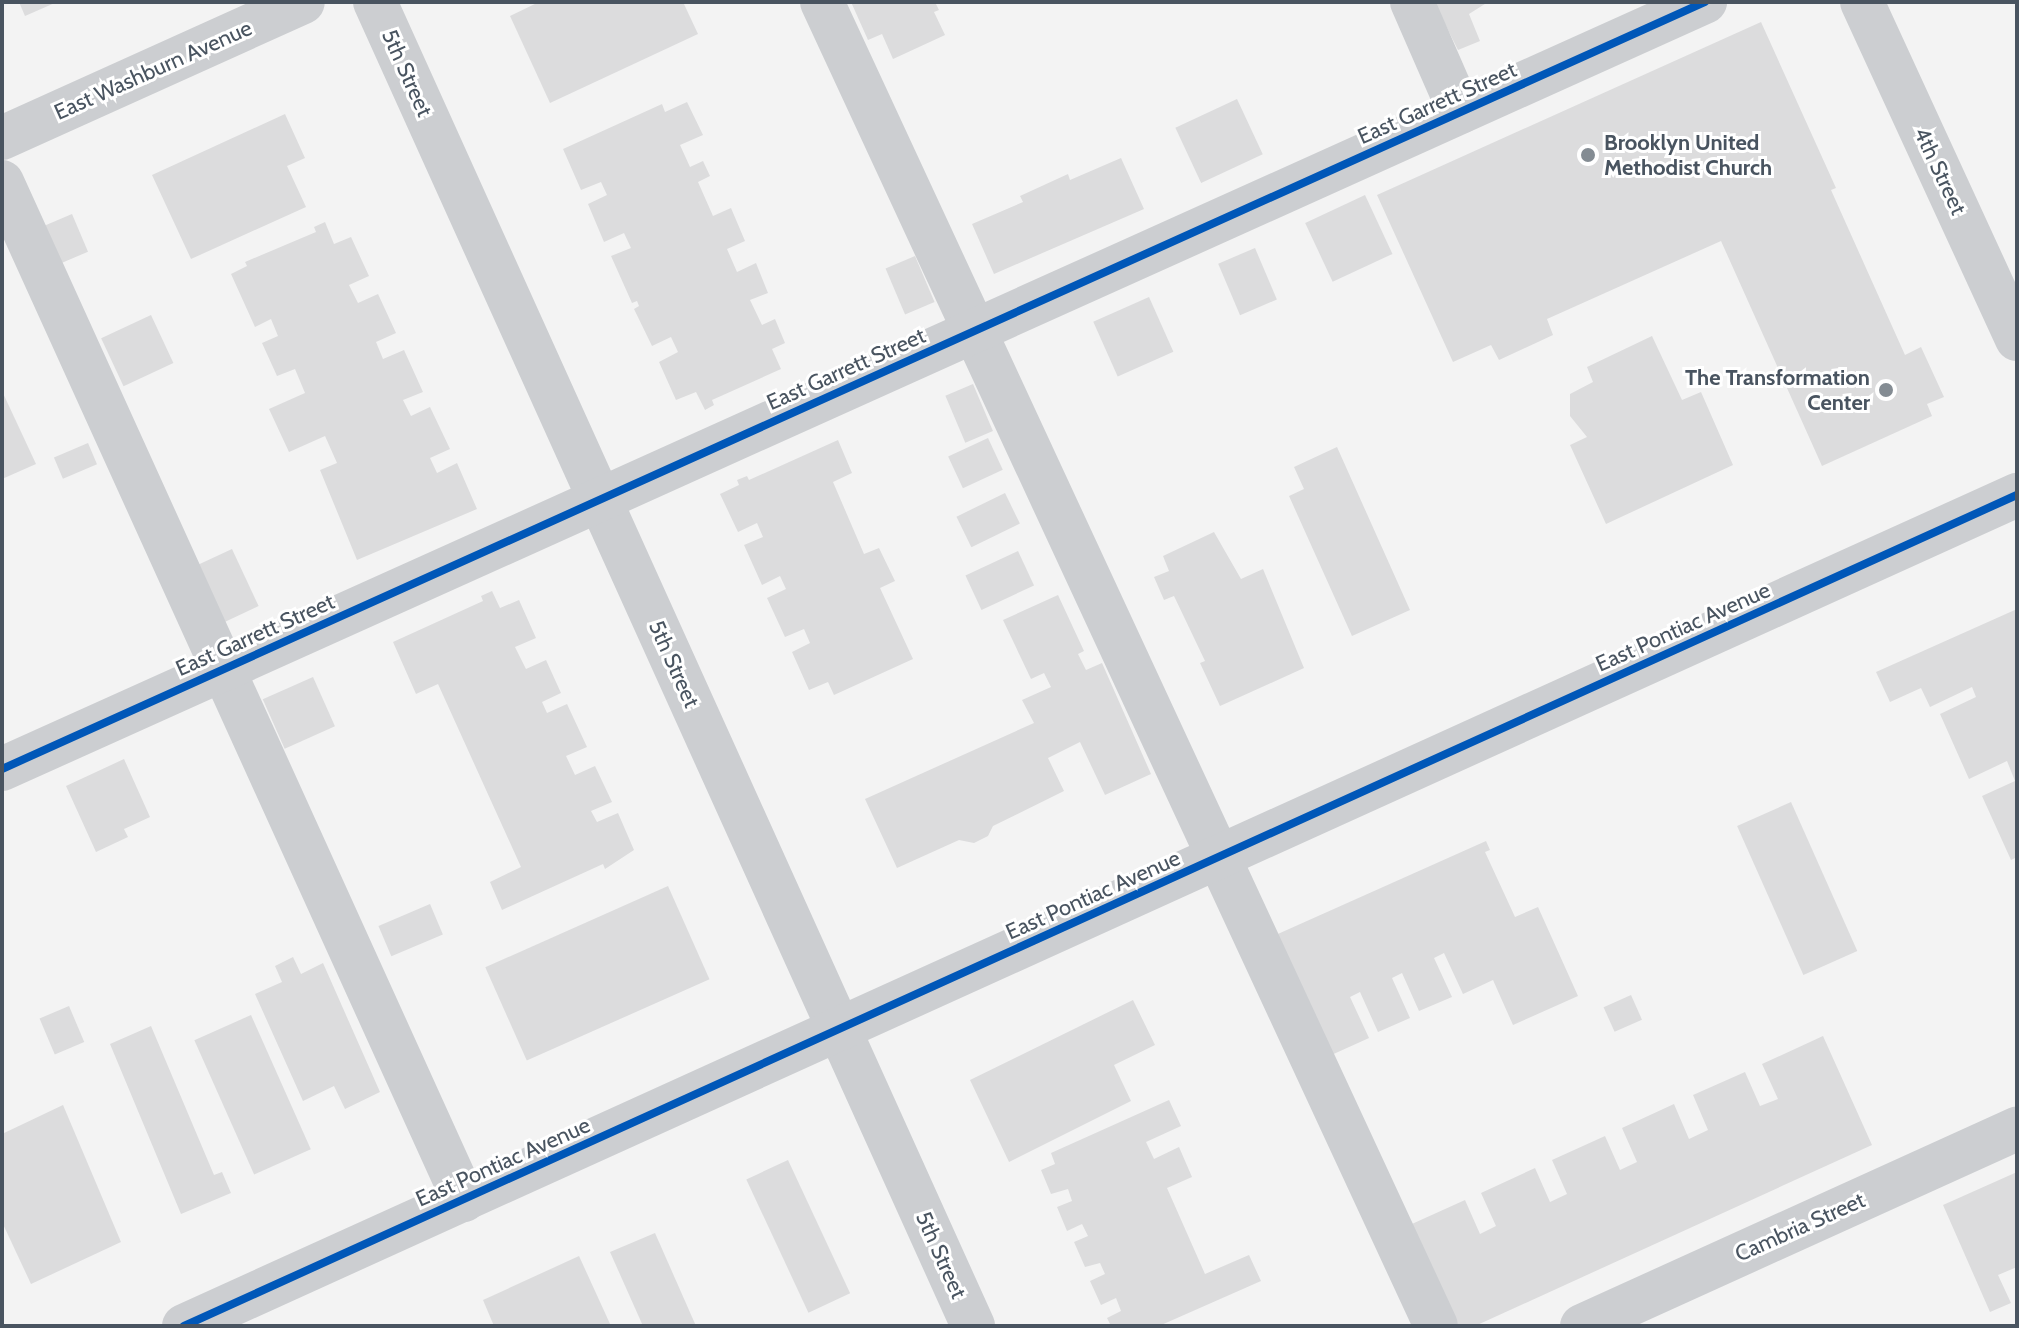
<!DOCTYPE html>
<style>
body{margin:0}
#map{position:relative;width:2019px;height:1328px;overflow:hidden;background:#f3f3f3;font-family:Cabin,sans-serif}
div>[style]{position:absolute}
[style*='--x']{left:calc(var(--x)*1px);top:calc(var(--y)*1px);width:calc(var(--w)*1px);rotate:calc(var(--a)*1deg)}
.building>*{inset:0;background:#dcdcdd;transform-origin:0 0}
.minor>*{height:44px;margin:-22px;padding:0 22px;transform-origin:22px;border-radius:22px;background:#ccced1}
.cycleway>*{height:8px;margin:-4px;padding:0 4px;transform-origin:4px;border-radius:4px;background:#0057b8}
.dots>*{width:22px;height:22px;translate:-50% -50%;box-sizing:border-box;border:4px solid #fff;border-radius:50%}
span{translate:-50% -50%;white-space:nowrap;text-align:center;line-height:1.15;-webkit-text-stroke:6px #fff;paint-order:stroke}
.street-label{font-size:22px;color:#495460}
.poi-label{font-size:22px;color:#495460;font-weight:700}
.left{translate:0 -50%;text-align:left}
.right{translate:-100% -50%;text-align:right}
.frame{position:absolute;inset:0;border:4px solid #495460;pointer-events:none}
</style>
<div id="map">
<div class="building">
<div style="clip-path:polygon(19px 2px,57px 2px,25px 16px)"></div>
<div style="clip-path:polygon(539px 2px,683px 2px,698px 34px,550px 103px,510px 16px)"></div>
<div style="clip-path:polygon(851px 2px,935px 2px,939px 10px,934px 12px,945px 35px,893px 59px,882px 34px,868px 40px)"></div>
<div style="clip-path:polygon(1434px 2px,1488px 2px,1469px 14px,1480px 41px,1458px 50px)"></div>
<div style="clip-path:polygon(1761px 22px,1836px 188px,1831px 190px,1905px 355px,1921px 347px,1944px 397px,1927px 404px,1932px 416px,1822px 466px,1721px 241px,1547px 319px,1553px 335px,1499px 360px,1491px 345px,1453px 362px,1377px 195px)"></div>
<div style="left:1237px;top:99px;width:61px;height:68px;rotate:65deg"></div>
<div style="clip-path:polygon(687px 102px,703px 135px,680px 145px,690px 167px,703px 161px,710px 176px,698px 182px,713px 216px,731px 208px,745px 241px,727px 249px,737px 272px,756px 263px,768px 293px,750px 300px,762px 325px,775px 319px,785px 343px,772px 349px,781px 369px,712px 400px,714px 405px,705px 410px,696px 392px,676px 400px,659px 362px,678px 352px,671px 337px,652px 346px,634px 309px,639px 306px,637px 301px,632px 303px,611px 256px,631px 248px,624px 233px,604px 242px,588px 204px,607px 195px,601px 182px,581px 190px,563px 149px,662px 104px,665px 112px)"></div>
<div style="clip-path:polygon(285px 114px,305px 158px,287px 166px,306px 207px,191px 259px,152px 175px)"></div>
<div style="clip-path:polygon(1121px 158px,1144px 209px,994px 274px,972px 224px,1023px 202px,1020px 196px,1068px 174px,1070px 180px)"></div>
<div style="left:1365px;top:195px;width:65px;height:66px;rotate:65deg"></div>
<div style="left:72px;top:214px;width:41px;height:30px;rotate:67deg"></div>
<div style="clip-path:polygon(325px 222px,334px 244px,351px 237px,369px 276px,349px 285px,358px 303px,378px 294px,396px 333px,376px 342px,383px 359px,404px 350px,423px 392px,403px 400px,411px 416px,430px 407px,450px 449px,430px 458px,437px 473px,457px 463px,477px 509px,357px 560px,320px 470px,337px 463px,325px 436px,289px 452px,269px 409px,305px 393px,295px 369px,277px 376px,262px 343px,278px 336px,271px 319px,255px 327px,231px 274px,247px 266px,245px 262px,316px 232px,314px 227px)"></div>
<div style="left:1255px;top:248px;width:56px;height:40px;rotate:67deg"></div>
<div style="left:915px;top:256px;width:50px;height:32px;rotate:67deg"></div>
<div style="left:1149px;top:297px;width:60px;height:61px;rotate:66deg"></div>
<div style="left:151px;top:315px;width:53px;height:55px;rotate:65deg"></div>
<div style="clip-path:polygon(1652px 336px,1682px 400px,1701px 392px,1733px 465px,1606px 524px,1570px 445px,1587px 437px,1570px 416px,1570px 394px,1593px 382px,1587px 367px)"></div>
<div style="left:973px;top:384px;width:51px;height:30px;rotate:67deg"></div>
<div style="clip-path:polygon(2px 391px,36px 464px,2px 479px)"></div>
<div style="left:988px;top:438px;width:35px;height:44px;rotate:65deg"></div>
<div style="clip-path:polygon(838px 440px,852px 473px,833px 482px,864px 554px,879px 548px,895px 581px,880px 588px,913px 659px,834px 695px,828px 682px,809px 690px,792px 652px,810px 643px,804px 629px,785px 637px,767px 598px,786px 589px,780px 576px,762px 585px,744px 545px,763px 537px,757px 523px,738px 532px,720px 494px,739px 485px,737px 480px,747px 476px,749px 480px)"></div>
<div style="left:88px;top:443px;width:23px;height:37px;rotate:67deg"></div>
<div style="clip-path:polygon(1337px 447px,1410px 610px,1352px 636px,1289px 496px,1304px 489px,1294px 467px)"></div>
<div style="left:1005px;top:493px;width:34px;height:54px;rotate:64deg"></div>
<div style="clip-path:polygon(1214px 532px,1241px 579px,1263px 569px,1304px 668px,1220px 706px,1200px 663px,1205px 661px,1174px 596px,1164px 600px,1154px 577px,1169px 571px,1163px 556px)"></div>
<div style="left:232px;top:549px;width:63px;height:38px;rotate:65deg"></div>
<div style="left:1018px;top:551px;width:38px;height:58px;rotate:65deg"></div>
<div style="clip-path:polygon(492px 591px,500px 608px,519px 600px,536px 638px,515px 647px,526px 669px,546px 660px,561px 693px,542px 702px,547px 713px,567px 704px,587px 747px,566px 756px,575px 775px,595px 766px,612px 802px,591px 811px,597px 822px,618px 813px,634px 850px,605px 869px,603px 864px,502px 910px,490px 882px,521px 867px,438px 684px,416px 694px,393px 642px,483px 601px,481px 596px)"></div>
<div style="clip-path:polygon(1058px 595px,1084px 651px,1078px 654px,1086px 670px,1102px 663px,1151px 774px,1105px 795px,1080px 742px,1048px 758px,1064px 791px,993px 826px,988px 836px,974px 843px,959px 840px,897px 868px,865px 799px,1034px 723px,1022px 700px,1051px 687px,1044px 673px,1031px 679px,1003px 620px)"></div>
<div style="clip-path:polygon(2017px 609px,2017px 857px,2011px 860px,1982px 796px,2015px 781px,2007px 761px,1969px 779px,1940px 714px,1976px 697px,1972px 687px,1930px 707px,1921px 688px,1890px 702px,1876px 672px)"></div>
<div style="left:313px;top:677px;width:54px;height:55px;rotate:66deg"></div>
<div style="clip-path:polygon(124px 759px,150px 817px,124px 829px,128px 837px,96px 852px,66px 786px)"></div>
<div style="left:1791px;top:802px;width:163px;height:59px;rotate:66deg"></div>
<div style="clip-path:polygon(1486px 841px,1490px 850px,1485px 852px,1515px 917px,1538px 907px,1578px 996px,1513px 1025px,1493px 980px,1463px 994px,1444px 953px,1434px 958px,1452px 997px,1419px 1011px,1402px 973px,1392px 978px,1410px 1018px,1378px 1032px,1360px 992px,1350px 997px,1369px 1038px,1327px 1057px,1269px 938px)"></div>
<div style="left:668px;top:886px;width:102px;height:200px;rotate:66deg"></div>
<div style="left:430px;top:904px;width:33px;height:56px;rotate:67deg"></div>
<div style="clip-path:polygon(293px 957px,301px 974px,323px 963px,380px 1092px,345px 1109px,334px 1086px,303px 1101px,255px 994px,282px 982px,275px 966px)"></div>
<div style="left:1631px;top:995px;width:27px;height:30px;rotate:66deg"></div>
<div style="clip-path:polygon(1133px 1000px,1155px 1045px,1114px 1065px,1131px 1101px,1009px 1162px,970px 1080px)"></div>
<div style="left:69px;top:1006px;width:39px;height:32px;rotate:67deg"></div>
<div style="left:251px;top:1015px;width:147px;height:62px;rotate:66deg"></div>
<div style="clip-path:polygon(151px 1026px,214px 1175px,222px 1172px,231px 1193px,181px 1214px,110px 1044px)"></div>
<div style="clip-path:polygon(1823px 1036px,1872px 1145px,1475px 1326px,1447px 1326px,1403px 1228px,1465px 1200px,1480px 1234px,1496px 1226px,1481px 1193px,1535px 1168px,1550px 1202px,1567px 1194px,1552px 1160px,1605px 1136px,1620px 1170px,1637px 1162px,1622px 1128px,1674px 1104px,1689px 1139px,1708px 1130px,1693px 1095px,1745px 1072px,1760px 1106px,1778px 1099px,1762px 1064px)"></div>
<div style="clip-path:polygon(1169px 1100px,1181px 1126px,1146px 1142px,1154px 1159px,1179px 1147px,1192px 1177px,1167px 1188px,1205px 1274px,1249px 1255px,1261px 1281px,1159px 1326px,1111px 1326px,1107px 1318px,1121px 1311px,1116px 1298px,1101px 1305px,1090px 1281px,1105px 1274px,1100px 1263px,1085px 1267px,1074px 1242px,1088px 1236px,1082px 1224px,1067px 1231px,1057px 1207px,1072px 1201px,1068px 1189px,1051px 1194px,1041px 1170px,1055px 1164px,1051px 1153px)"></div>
<div style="clip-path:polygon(63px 1105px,121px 1242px,31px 1284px,2px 1222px,2px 1134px)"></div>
<div style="left:788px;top:1160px;width:147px;height:46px;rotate:65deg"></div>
<div style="clip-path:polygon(2017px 1172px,2017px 1267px,1998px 1275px,2011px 1303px,1990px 1312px,1943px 1205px)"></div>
<div style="clip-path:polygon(655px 1233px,696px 1326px,643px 1326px,610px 1252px)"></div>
<div style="clip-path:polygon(579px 1256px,611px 1326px,494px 1326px,483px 1300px)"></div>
</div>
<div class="minor">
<div style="--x:375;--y:2;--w:1453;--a:65.69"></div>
<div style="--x:822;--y:2;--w:1459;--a:65.12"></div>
<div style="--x:1412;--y:2;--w:120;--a:66.4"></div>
<div style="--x:1862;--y:2;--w:371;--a:65.3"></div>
<div style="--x:2;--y:138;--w:330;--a:-24.3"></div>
<div style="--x:2;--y:182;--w:1118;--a:65.59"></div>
<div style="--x:2;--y:769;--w:1868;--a:-24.25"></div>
<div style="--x:184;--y:1326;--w:2013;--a:-24.39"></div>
<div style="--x:1582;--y:1326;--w:478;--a:-24.4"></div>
</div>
<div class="cycleway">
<div style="--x:2;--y:769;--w:1868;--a:-24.25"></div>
<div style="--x:184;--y:1326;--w:2013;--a:-24.39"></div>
</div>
<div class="dots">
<div style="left:1588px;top:155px;background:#848c93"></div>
<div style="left:1886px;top:390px;background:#848c93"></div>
</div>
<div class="street-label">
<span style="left:153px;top:70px;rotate:-24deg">East Washburn Avenue</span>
<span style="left:407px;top:73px;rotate:66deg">5th Street</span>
<span style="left:1437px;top:103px;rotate:-24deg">East Garrett Street</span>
<span style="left:1940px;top:171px;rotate:65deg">4th Street</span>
<span style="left:846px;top:369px;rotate:-24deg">East Garrett Street</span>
<span style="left:1683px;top:627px;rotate:-24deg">East Pontiac Avenue</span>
<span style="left:255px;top:635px;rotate:-24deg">East Garrett Street</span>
<span style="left:674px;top:664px;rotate:66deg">5th Street</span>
<span style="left:1093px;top:895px;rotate:-24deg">East Pontiac Avenue</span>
<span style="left:503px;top:1162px;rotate:-24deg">East Pontiac Avenue</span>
<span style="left:1800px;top:1227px;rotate:-24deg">Cambria Street</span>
<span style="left:941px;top:1255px;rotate:66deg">5th Street</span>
</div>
<div class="poi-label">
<span class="left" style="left:1604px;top:155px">Brooklyn United<br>Methodist Church</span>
<span class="right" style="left:1870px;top:390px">The Transformation<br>Center</span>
</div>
<div class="frame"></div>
</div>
